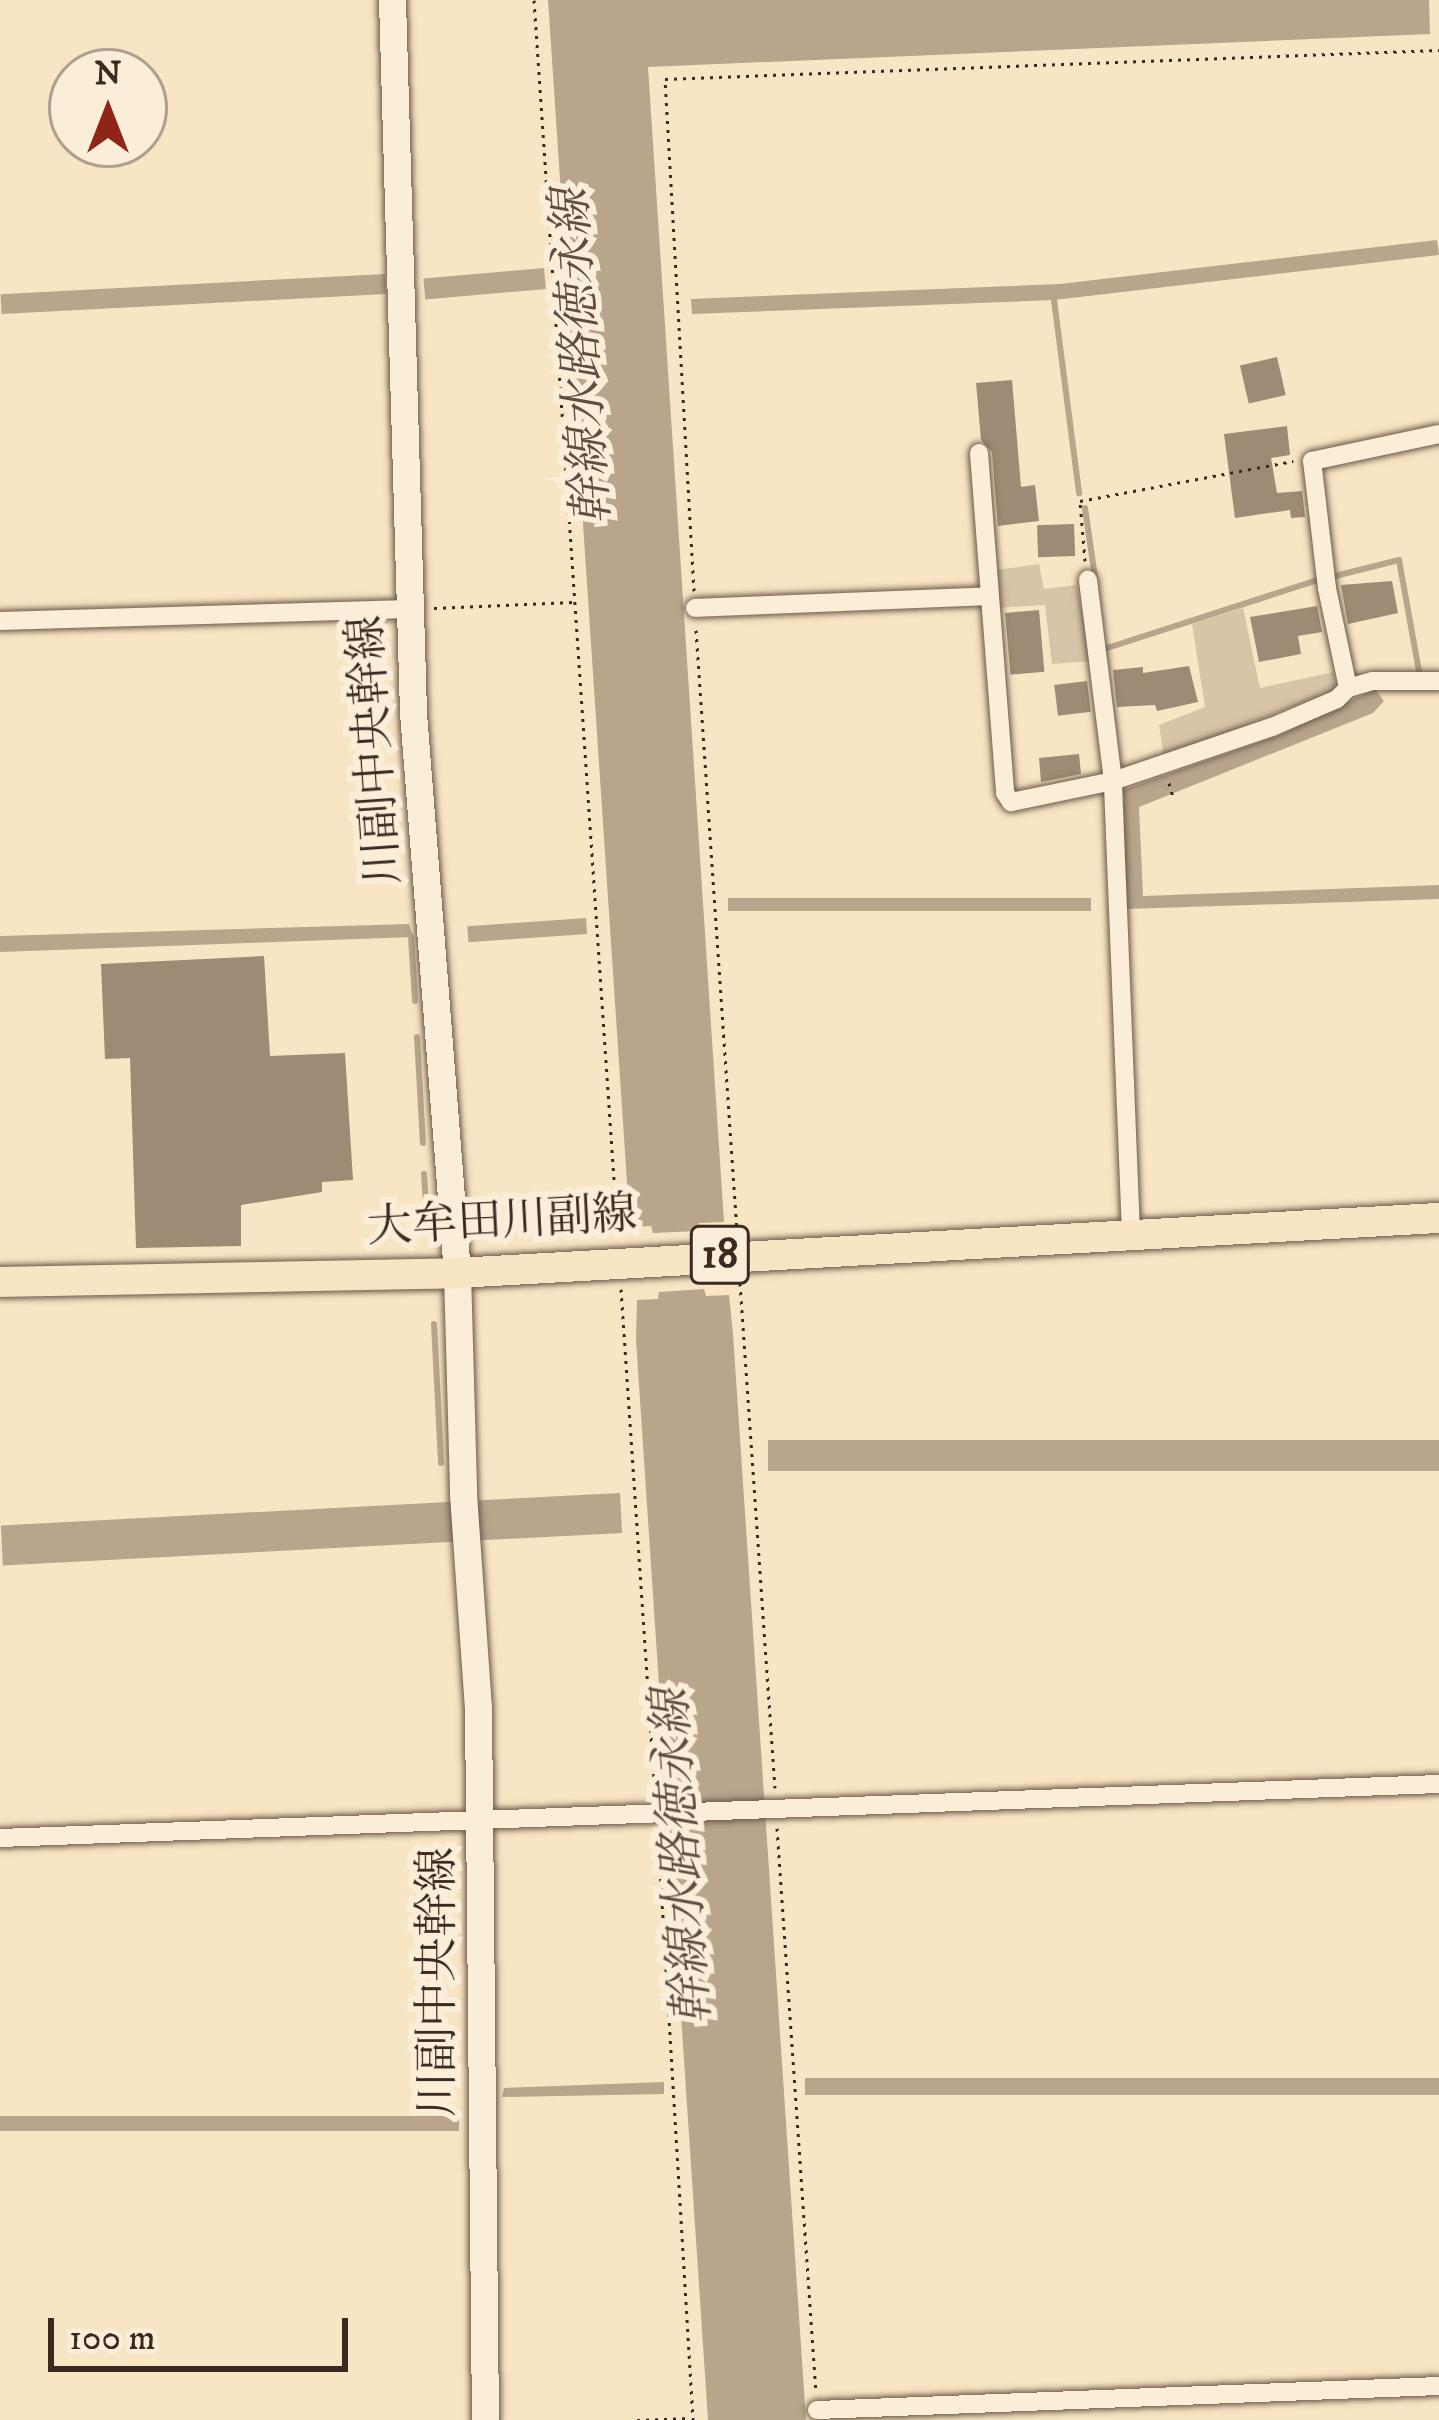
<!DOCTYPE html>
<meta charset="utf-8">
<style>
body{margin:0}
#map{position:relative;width:1439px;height:2420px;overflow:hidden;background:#f8e5c3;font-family:"IM FELL DW Pica","Noto Serif JP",serif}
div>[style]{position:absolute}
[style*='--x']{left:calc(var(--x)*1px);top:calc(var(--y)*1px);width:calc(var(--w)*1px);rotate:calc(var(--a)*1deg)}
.green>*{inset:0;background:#d8c5a7}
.water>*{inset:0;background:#b8a58c;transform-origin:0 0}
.stream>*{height:6px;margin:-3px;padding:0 3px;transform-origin:3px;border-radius:3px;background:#b8a58c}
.building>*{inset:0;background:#9e8b75;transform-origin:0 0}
.path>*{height:3px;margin-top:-1.5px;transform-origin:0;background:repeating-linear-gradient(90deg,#3c2920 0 3px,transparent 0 9px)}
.roads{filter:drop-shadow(0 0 3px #6b5849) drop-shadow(0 0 3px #6b5849)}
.street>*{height:18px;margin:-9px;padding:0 9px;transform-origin:9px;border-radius:9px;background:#faeed8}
.secondary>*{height:27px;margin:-13.5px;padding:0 13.5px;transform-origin:13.5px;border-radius:13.5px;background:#faeed8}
.primary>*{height:30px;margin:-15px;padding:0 15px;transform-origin:15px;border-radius:15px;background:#f8e5c3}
span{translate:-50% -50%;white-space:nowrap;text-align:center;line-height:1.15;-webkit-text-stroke:12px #faeed8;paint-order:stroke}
.shield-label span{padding:3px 9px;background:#faeed8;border:3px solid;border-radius:9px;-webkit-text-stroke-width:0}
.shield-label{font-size:42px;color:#3c2920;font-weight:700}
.street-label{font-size:45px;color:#3c2920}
.water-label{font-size:48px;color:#614e40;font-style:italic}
.north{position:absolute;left:48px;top:48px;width:120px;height:120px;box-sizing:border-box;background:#faeed8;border:3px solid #ae9f8e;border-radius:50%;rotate:0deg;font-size:33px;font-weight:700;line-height:48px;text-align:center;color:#3c2920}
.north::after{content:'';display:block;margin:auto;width:42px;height:54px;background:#8f2418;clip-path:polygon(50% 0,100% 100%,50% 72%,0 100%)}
.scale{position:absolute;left:48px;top:2318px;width:300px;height:54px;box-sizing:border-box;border:6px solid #3c2920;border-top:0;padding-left:15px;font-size:36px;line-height:42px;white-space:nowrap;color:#3c2920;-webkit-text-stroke:9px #faeed8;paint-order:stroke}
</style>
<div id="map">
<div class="green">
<div style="clip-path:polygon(1039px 564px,1044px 589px,1076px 585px,1093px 661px,1052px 664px,1045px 605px,995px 608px,996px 570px)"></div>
<div style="clip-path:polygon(1243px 608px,1260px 688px,1334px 672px,1335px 690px,1164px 757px,1159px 725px,1205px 707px,1192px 624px)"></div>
</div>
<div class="water">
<div style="clip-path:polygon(548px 0,1429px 0,1430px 34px,648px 67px,724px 1222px,699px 1223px,699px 1231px,653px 1233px,651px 1226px,630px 1227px)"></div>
<div style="clip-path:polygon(1437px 240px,1439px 255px,1054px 300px,692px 314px,691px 299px,1060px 284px)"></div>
<div style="left:544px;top:268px;width:21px;height:121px;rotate:85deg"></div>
<div style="left:385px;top:274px;width:20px;height:385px;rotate:87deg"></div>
<div style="clip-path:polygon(1375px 689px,1384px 701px,1373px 713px,1139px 807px,1143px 896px,1439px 885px,1439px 899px,1126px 909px,1123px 790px,1280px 735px)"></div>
<div style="left:1091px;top:898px;width:13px;height:363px;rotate:90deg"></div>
<div style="left:586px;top:918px;width:16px;height:119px;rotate:86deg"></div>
<div style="clip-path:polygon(409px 924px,413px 937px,0 952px,0 936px)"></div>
<div style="clip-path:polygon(704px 1289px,706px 1296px,729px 1295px,733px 1334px,806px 2420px,708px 2420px,636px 1340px,637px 1300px,658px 1299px,659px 1292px)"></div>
<div style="left:1439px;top:1440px;width:31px;height:671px;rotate:90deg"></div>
<div style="left:620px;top:1493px;width:40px;height:620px;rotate:87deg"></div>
<div style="left:1439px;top:2078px;width:17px;height:634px;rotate:90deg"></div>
<div style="clip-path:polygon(664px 2082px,664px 2094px,502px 2097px,504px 2088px)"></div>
<div style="left:459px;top:2116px;width:15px;height:459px;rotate:90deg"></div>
</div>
<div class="stream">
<div style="--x:1054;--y:300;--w:195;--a:82.6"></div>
<div style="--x:1085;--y:508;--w:70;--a:81.8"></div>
<div style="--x:1335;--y:576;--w:66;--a:-14"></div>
<div style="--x:1399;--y:560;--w:113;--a:79.8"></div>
<div style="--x:1104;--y:649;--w:224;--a:-17.9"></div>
<div style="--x:411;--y:937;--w:64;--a:86.4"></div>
<div style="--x:417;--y:1037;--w:106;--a:86.8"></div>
<div style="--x:424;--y:1174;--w:45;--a:86.2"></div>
<div style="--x:434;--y:1324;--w:139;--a:87.1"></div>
</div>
<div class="building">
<div style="left:1277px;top:357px;width:39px;height:38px;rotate:77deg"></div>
<div style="clip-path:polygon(1012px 380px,1021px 487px,1035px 485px,1039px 521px,998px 526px,992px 452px,981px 440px,976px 383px)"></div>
<div style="clip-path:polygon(1287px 426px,1290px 455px,1271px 458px,1277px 493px,1302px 491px,1305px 517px,1291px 518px,1290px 510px,1235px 518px,1224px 434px)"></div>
<div style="left:1074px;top:524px;width:32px;height:37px;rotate:88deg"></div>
<div style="clip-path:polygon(1392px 581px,1398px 613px,1348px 624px,1341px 585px)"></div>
<div style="clip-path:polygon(1317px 606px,1322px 632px,1298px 636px,1301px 654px,1259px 662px,1250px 617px)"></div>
<div style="left:1039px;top:610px;width:62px;height:34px;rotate:85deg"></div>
<div style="clip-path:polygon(1189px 666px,1198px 702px,1157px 711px,1155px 705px,1117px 707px,1113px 670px,1143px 667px,1143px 673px)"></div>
<div style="left:1087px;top:681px;width:31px;height:33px;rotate:83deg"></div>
<div style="clip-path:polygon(1079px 754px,1081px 774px,1041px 782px,1039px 758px)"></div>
<div style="clip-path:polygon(264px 956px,270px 1056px,345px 1053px,353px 1180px,322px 1182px,322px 1192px,241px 1205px,241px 1246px,136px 1248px,130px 1058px,105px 1059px,101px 964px)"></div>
</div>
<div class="path">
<div style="--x:534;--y:0;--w:1240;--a:86.12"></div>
<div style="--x:1085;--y:561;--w:60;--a:-94.8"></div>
<div style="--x:1080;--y:501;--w:217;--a:-10.6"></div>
<div style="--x:694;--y:591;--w:513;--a:-93.24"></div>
<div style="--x:665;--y:79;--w:775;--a:-2.15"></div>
<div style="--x:434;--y:608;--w:140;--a:-2.5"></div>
<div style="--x:696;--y:630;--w:602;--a:86.1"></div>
<div style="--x:1169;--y:783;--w:15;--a:74"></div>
<div style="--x:740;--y:1283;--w:506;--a:86.04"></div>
<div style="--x:621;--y:1289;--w:506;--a:86.15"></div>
<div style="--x:777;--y:1828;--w:566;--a:86.05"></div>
<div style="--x:658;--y:1834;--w:587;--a:86.58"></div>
<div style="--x:637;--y:2420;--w:52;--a:-2.2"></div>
</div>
<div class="roads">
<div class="street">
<div style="--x:979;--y:453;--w:341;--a:85.6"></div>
<div style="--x:1005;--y:793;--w:11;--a:56"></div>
<div style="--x:1011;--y:802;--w:104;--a:-11.6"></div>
<div style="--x:1113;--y:781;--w:203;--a:-97.1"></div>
<div style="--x:695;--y:608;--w:293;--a:-2.3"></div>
<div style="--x:0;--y:621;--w:408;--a:-1.7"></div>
<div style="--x:1348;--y:688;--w:102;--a:-101.9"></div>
<div style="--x:1327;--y:588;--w:128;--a:-96.7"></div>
<div style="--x:1312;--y:461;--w:130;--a:-12"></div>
<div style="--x:1131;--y:1233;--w:452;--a:-92.3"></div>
<div style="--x:1113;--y:781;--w:168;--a:-18.8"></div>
<div style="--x:1272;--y:727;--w:71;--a:-23.3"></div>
<div style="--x:1337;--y:699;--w:16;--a:-45"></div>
<div style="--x:1348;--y:688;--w:25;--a:-16"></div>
<div style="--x:1372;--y:681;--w:67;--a:0"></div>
<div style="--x:0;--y:1838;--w:1440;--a:-2.15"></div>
<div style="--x:817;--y:2410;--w:622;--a:-2.21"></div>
</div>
<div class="secondary">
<div style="--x:392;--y:0;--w:713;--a:88.31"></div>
<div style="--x:413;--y:713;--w:562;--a:85.51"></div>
<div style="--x:457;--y:1273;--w:221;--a:88.4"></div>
<div style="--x:463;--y:1494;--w:214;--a:86"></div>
<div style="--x:478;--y:1707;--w:713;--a:89.44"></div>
</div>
<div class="primary">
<div style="--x:0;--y:1282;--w:457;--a:-1.1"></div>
<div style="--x:457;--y:1273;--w:984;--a:-3.21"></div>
</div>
</div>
<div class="shield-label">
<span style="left:720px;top:1255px">18</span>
</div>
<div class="street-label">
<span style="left:376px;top:750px;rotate:-94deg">川副中央幹線</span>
<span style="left:502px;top:1222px;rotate:-3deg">大牟田川副線</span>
<span style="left:439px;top:1982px;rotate:-90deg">川副中央幹線</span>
</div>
<div class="water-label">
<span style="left:583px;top:357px;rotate:-94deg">幹線水路徳永線</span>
<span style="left:683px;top:1857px;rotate:-94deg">幹線水路徳永線</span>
</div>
<div class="north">N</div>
<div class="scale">100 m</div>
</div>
